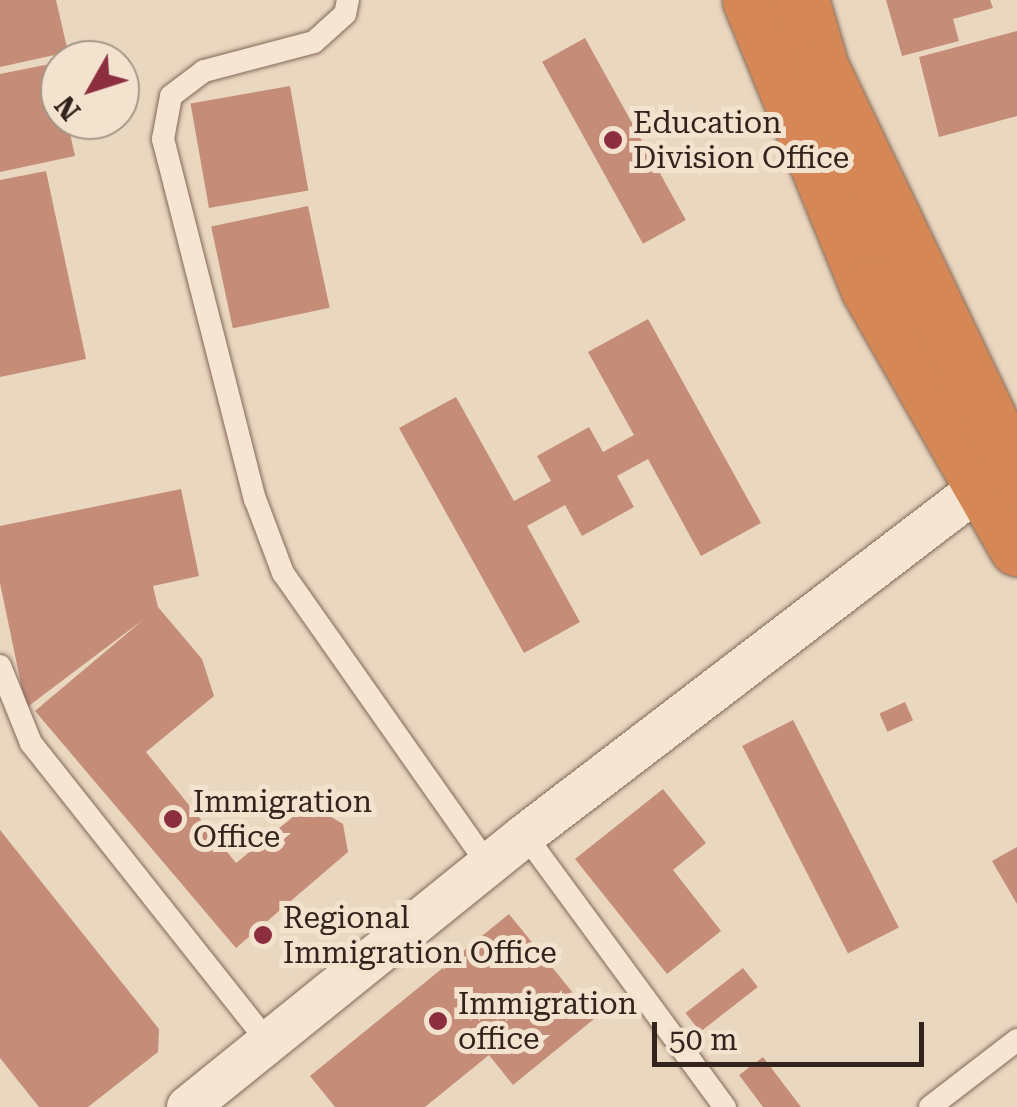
<!DOCTYPE html>
<style>
body{margin:0}
#map{position:relative;width:1017px;height:1107px;overflow:hidden;background:#ead7bf;font-family:"Roboto Serif",serif}
div>[style]{position:absolute}
[style*='--x']{left:calc(var(--x)*1px);top:calc(var(--y)*1px);width:calc(var(--w)*1px);rotate:calc(var(--a)*1deg)}
.building>*{inset:0;background:#c58c78;transform-origin:0 0}
.roads{filter:drop-shadow(0 0 2px #816859) drop-shadow(0 0 2px #816859)}
.lane>*{height:22px;margin:-11px;padding:0 11px;transform-origin:11px;border-radius:11px;background:#f6e5d2}
.street>*{height:42px;margin:-21px;padding:0 21px;transform-origin:21px;border-radius:21px;background:#f6e5d2}
.highway>*{height:55px;margin:-27.5px;padding:0 27.5px;transform-origin:27.5px;border-radius:27.5px;background:#d58855}
.dots>*{width:28px;height:28px;translate:-50% -50%;box-sizing:border-box;border:5px solid #f2e2ce;border-radius:50%}
span{translate:-50% -50%;white-space:nowrap;text-align:center;line-height:1.15;-webkit-text-stroke:10px #f2e2ce;paint-order:stroke}
.poi-label{font-size:30px;color:#32231c}
.left{translate:0 -50%;text-align:left}
.north{position:absolute;left:40px;top:40px;width:100px;height:100px;box-sizing:border-box;background:#f2e2ce;border:2px solid #a59687;border-radius:50%;rotate:231deg;font-size:28px;font-weight:700;line-height:40px;text-align:center;color:#32231c}
.north::after{content:'';display:block;margin:auto;width:35px;height:45px;background:#8c2e3d;clip-path:polygon(50% 0,100% 100%,50% 72%,0 100%)}
.scale{position:absolute;left:652px;top:1022px;width:272px;height:45px;box-sizing:border-box;border:5px solid #32231c;border-top:0;padding-left:12px;font-size:30px;line-height:35px;white-space:nowrap;color:#32231c;-webkit-text-stroke:8px #f2e2ce;paint-order:stroke}
</style>
<div id="map">
<div class="building">
<div style="clip-path:polygon(0 0,56px 0,68px 52px,0 67px)"></div>
<div style="clip-path:polygon(886px 0,990px 0,993px 8px,953px 19px,959px 41px,902px 56px)"></div>
<div style="clip-path:polygon(1017px 31px,1017px 116px,939px 137px,919px 57px)"></div>
<div style="left:585px;top:38px;width:208px;height:49px;rotate:61deg"></div>
<div style="clip-path:polygon(55px 63px,60px 120px,67px 120px,75px 156px,0 172px,0 74px)"></div>
<div style="left:290px;top:86px;width:106px;height:101px;rotate:80deg"></div>
<div style="clip-path:polygon(46px 171px,86px 359px,0 377px,0 180px)"></div>
<div style="left:308px;top:206px;width:104px;height:99px;rotate:78deg"></div>
<div style="clip-path:polygon(648px 319px,761px 523px,701px 556px,648px 459px,617px 476px,634px 507px,582px 536px,565px 505px,527px 526px,580px 622px,524px 653px,399px 428px,456px 397px,514px 501px,551px 481px,537px 456px,589px 427px,603px 452px,634px 435px,588px 352px)"></div>
<div style="clip-path:polygon(181px 489px,199px 576px,153px 586px,158px 607px,202px 659px,214px 696px,146px 752px,236px 863px,309px 804px,343px 824px,348px 852px,236px 948px,35px 711px,144px 619px,26px 708px,0 583px,0 526px)"></div>
<div style="left:905px;top:702px;width:20px;height:28px;rotate:66deg"></div>
<div style="left:793px;top:720px;width:233px;height:57px;rotate:63deg"></div>
<div style="clip-path:polygon(663px 789px,706px 843px,673px 870px,721px 931px,667px 974px,575px 859px)"></div>
<div style="clip-path:polygon(0 830px,159px 1029px,158px 1052px,88px 1107px,39px 1107px,0 1058px)"></div>
<div style="clip-path:polygon(1017px 847px,1017px 904px,992px 861px)"></div>
<div style="clip-path:polygon(509px 914px,594px 1019px,513px 1085px,489px 1055px,425px 1107px,335px 1107px,310px 1076px)"></div>
<div style="left:743px;top:968px;width:24px;height:73px;rotate:52deg"></div>
<div style="clip-path:polygon(763px 1057px,801px 1107px,763px 1107px,739px 1075px)"></div>
</div>
<div class="roads">
<div class="lane">
<div style="--x:348;--y:0;--w:14;--a:102"></div>
<div style="--x:345;--y:14;--w:42;--a:137.9"></div>
<div style="--x:314;--y:42;--w:114;--a:165.2"></div>
<div style="--x:204;--y:71;--w:41;--a:142.9"></div>
<div style="--x:171;--y:96;--w:44;--a:100.5"></div>
<div style="--x:163;--y:139;--w:372;--a:75.7"></div>
<div style="--x:255;--y:499;--w:79;--a:69.3"></div>
<div style="--x:283;--y:573;--w:360;--a:54.9"></div>
<div style="--x:0;--y:666;--w:83;--a:68.1"></div>
<div style="--x:31;--y:743;--w:382;--a:51.6"></div>
<div style="--x:525;--y:835;--w:338;--a:53.7"></div>
<div style="--x:930;--y:1107;--w:110;--a:-37.6"></div>
</div>
<div class="street">
<div style="--x:188;--y:1107;--w:433;--a:-38.9"></div>
<div style="--x:525;--y:835;--w:570;--a:-37.37"></div>
</div>
<div class="highway">
<div style="--x:750;--y:0;--w:311;--a:67.7"></div>
<div style="--x:868;--y:288;--w:300;--a:60.2"></div>
<div style="--x:801;--y:0;--w:71;--a:73.6"></div>
<div style="--x:821;--y:68;--w:454;--a:64.4"></div>
</div>
</div>
<div class="dots">
<div style="left:613px;top:140px;background:#8c2e3d"></div>
<div style="left:173px;top:819px;background:#8c2e3d"></div>
<div style="left:263px;top:935px;background:#8c2e3d"></div>
<div style="left:438px;top:1021px;background:#8c2e3d"></div>
</div>
<div class="poi-label">
<span class="left" style="left:633px;top:140px">Education<br>Division Office</span>
<span class="left" style="left:193px;top:819px">Immigration<br>Office</span>
<span class="left" style="left:283px;top:935px">Regional<br>Immigration Office</span>
<span class="left" style="left:458px;top:1021px">Immigration<br>office</span>
</div>
<div class="north">N</div>
<div class="scale">50 m</div>
</div>
